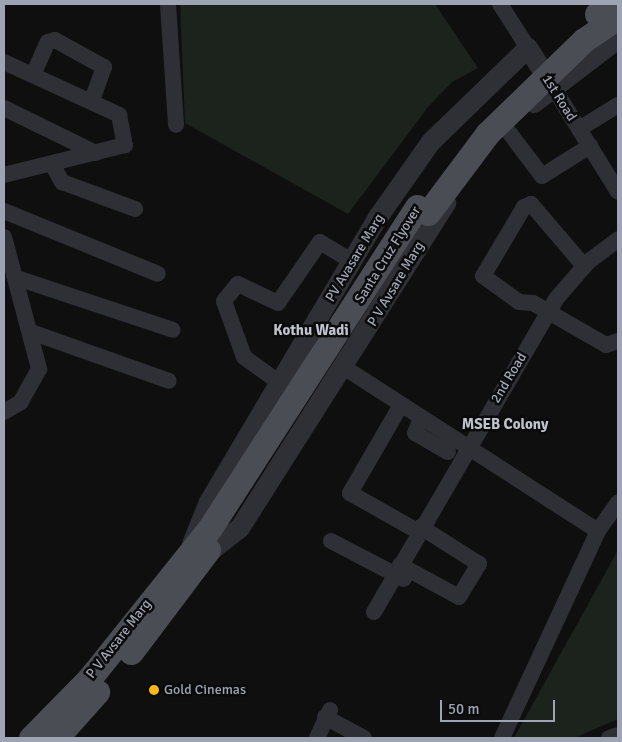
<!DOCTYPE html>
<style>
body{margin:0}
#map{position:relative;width:622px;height:742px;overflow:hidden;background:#0f0f10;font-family:Signika,sans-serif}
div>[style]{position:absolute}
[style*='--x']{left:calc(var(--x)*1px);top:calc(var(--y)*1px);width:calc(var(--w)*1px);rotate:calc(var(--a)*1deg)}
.green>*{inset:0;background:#1b231c}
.minor>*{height:16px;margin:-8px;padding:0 8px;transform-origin:8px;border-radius:8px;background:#2f3035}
.tertiary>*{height:20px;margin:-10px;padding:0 10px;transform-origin:10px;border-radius:10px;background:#2f3035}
.primary>*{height:25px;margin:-12.5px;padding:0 12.5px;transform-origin:12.5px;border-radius:12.5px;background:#4b4d55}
.primary-bridge>*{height:25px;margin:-12.5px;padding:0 12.5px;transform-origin:12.5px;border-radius:12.5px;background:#4b4d55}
.dots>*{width:14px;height:14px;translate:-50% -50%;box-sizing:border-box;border:2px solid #0a0a0b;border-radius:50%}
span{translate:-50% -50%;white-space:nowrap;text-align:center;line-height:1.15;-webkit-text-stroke:5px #0a0a0b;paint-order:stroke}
.street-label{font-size:14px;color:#9ea4b3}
.poi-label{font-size:14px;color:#9ea4b3}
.left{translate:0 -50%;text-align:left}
.neighbourhood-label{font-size:15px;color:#c0c3ce;font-weight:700}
.frame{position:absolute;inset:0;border:5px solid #9ea4b3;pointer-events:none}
.scale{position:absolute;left:440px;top:700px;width:115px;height:22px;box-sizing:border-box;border:2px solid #9ea4b3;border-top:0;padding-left:6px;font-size:15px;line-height:18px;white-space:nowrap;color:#9ea4b3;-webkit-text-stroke:4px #0a0a0b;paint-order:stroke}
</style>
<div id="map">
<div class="green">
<div style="clip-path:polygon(180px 4px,435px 4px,478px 68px,452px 82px,428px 107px,348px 214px,185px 123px)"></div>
<div style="clip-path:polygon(618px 550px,618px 719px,574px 738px,514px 738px)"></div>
</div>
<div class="minor">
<div style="--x:168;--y:4;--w:121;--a:86.2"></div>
<div style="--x:500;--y:4;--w:52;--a:57.5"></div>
<div style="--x:4;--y:62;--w:127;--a:24.7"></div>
<div style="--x:119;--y:115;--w:31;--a:79"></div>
<div style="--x:125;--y:145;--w:125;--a:166.1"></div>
<div style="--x:33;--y:75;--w:36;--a:-66"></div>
<div style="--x:48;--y:42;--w:7;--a:-16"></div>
<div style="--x:55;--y:40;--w:56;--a:28.9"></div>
<div style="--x:104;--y:67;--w:35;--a:110"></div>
<div style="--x:553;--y:87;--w:123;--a:58.2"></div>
<div style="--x:4;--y:108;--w:102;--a:26.1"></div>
<div style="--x:505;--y:127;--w:61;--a:52.9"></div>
<div style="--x:542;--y:176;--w:57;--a:-32"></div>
<div style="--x:579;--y:129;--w:46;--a:-31.6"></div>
<div style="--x:52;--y:164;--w:21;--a:61"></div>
<div style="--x:62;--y:182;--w:78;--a:20.3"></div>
<div style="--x:4;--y:211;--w:166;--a:22.2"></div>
<div style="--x:4;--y:237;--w:137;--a:75.1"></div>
<div style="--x:39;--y:369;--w:38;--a:119"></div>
<div style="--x:21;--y:402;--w:20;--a:150"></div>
<div style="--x:584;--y:266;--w:82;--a:-130.5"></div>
<div style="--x:531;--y:204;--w:8;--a:157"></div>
<div style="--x:524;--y:207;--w:80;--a:120.7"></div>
<div style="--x:483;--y:276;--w:44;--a:35.8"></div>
<div style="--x:519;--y:302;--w:14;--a:4"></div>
<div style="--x:533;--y:303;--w:84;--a:29.9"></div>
<div style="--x:606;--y:345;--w:13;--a:-18"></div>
<div style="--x:17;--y:278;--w:164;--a:18.4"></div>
<div style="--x:31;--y:332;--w:146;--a:19.5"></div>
<div style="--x:345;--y:368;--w:301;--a:32.8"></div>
<div style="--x:280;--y:383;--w:44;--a:-144.2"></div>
<div style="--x:244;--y:357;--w:59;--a:-109.7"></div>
<div style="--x:224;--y:301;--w:22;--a:-51"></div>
<div style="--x:238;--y:284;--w:44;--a:25.4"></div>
<div style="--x:278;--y:303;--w:74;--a:-55.5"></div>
<div style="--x:320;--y:242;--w:37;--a:31"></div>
<div style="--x:401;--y:405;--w:102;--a:120.1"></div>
<div style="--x:350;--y:493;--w:79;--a:29.5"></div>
<div style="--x:421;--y:419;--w:15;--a:113"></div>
<div style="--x:415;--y:433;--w:38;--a:30"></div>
<div style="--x:331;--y:541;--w:82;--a:27.5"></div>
<div style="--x:400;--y:565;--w:67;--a:28.5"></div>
<div style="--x:459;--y:597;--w:39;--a:-59"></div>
<div style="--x:479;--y:564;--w:69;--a:-147.5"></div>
<div style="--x:374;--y:612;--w:362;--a:-59.8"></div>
<div style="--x:556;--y:299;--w:49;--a:-49.1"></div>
<div style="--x:588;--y:262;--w:38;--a:-37"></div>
<div style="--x:325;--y:717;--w:44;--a:28.3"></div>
<div style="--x:317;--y:738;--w:31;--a:-65"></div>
<div style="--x:502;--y:738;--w:228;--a:-65.1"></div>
<div style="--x:598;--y:531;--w:35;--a:-55"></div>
<div style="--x:609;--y:738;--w:9;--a:-18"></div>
</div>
<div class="tertiary">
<div style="--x:534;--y:103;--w:106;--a:-37.3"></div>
<div style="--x:192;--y:544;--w:45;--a:-68"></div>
<div style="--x:209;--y:502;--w:333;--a:-59.3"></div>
<div style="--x:379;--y:216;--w:90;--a:-54.9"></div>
<div style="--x:431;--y:142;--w:135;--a:-44.1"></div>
<div style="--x:528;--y:48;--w:46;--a:57.3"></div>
<div style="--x:204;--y:556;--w:46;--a:-37.9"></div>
<div style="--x:240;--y:528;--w:385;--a:-57.6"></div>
</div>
<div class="primary">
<div style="--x:597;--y:14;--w:15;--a:-42"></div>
<div style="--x:131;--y:652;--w:128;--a:-53"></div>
<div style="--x:31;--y:738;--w:83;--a:-45.5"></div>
<div style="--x:89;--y:679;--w:193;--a:-51.3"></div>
<div style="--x:210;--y:528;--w:382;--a:-57.2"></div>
<div style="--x:56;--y:738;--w:62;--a:-48.3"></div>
</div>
<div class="primary-bridge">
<div style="--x:428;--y:213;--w:99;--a:-53.2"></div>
<div style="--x:487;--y:134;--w:135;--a:-44.1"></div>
<div style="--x:584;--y:40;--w:41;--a:-34.1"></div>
</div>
<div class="dots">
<div style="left:154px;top:690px;background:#ffb718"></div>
</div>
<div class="street-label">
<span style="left:559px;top:98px;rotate:58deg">1st Road</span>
<span style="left:388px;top:255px;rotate:-58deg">Santa Cruz Flyover</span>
<span style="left:355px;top:258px;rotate:-59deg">PV Avasare Marg</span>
<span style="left:396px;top:284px;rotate:-59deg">P V Avsare Marg</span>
<span style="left:509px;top:378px;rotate:-59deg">2nd Road</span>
<span style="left:119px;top:639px;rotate:-52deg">P V Avsare Marg</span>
</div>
<div class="poi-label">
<span class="left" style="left:164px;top:690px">Gold Cinemas</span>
</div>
<div class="neighbourhood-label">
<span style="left:311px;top:331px">Kothu Wadi</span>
<span style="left:505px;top:425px">MSEB Colony</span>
</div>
<div class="frame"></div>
<div class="scale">50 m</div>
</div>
